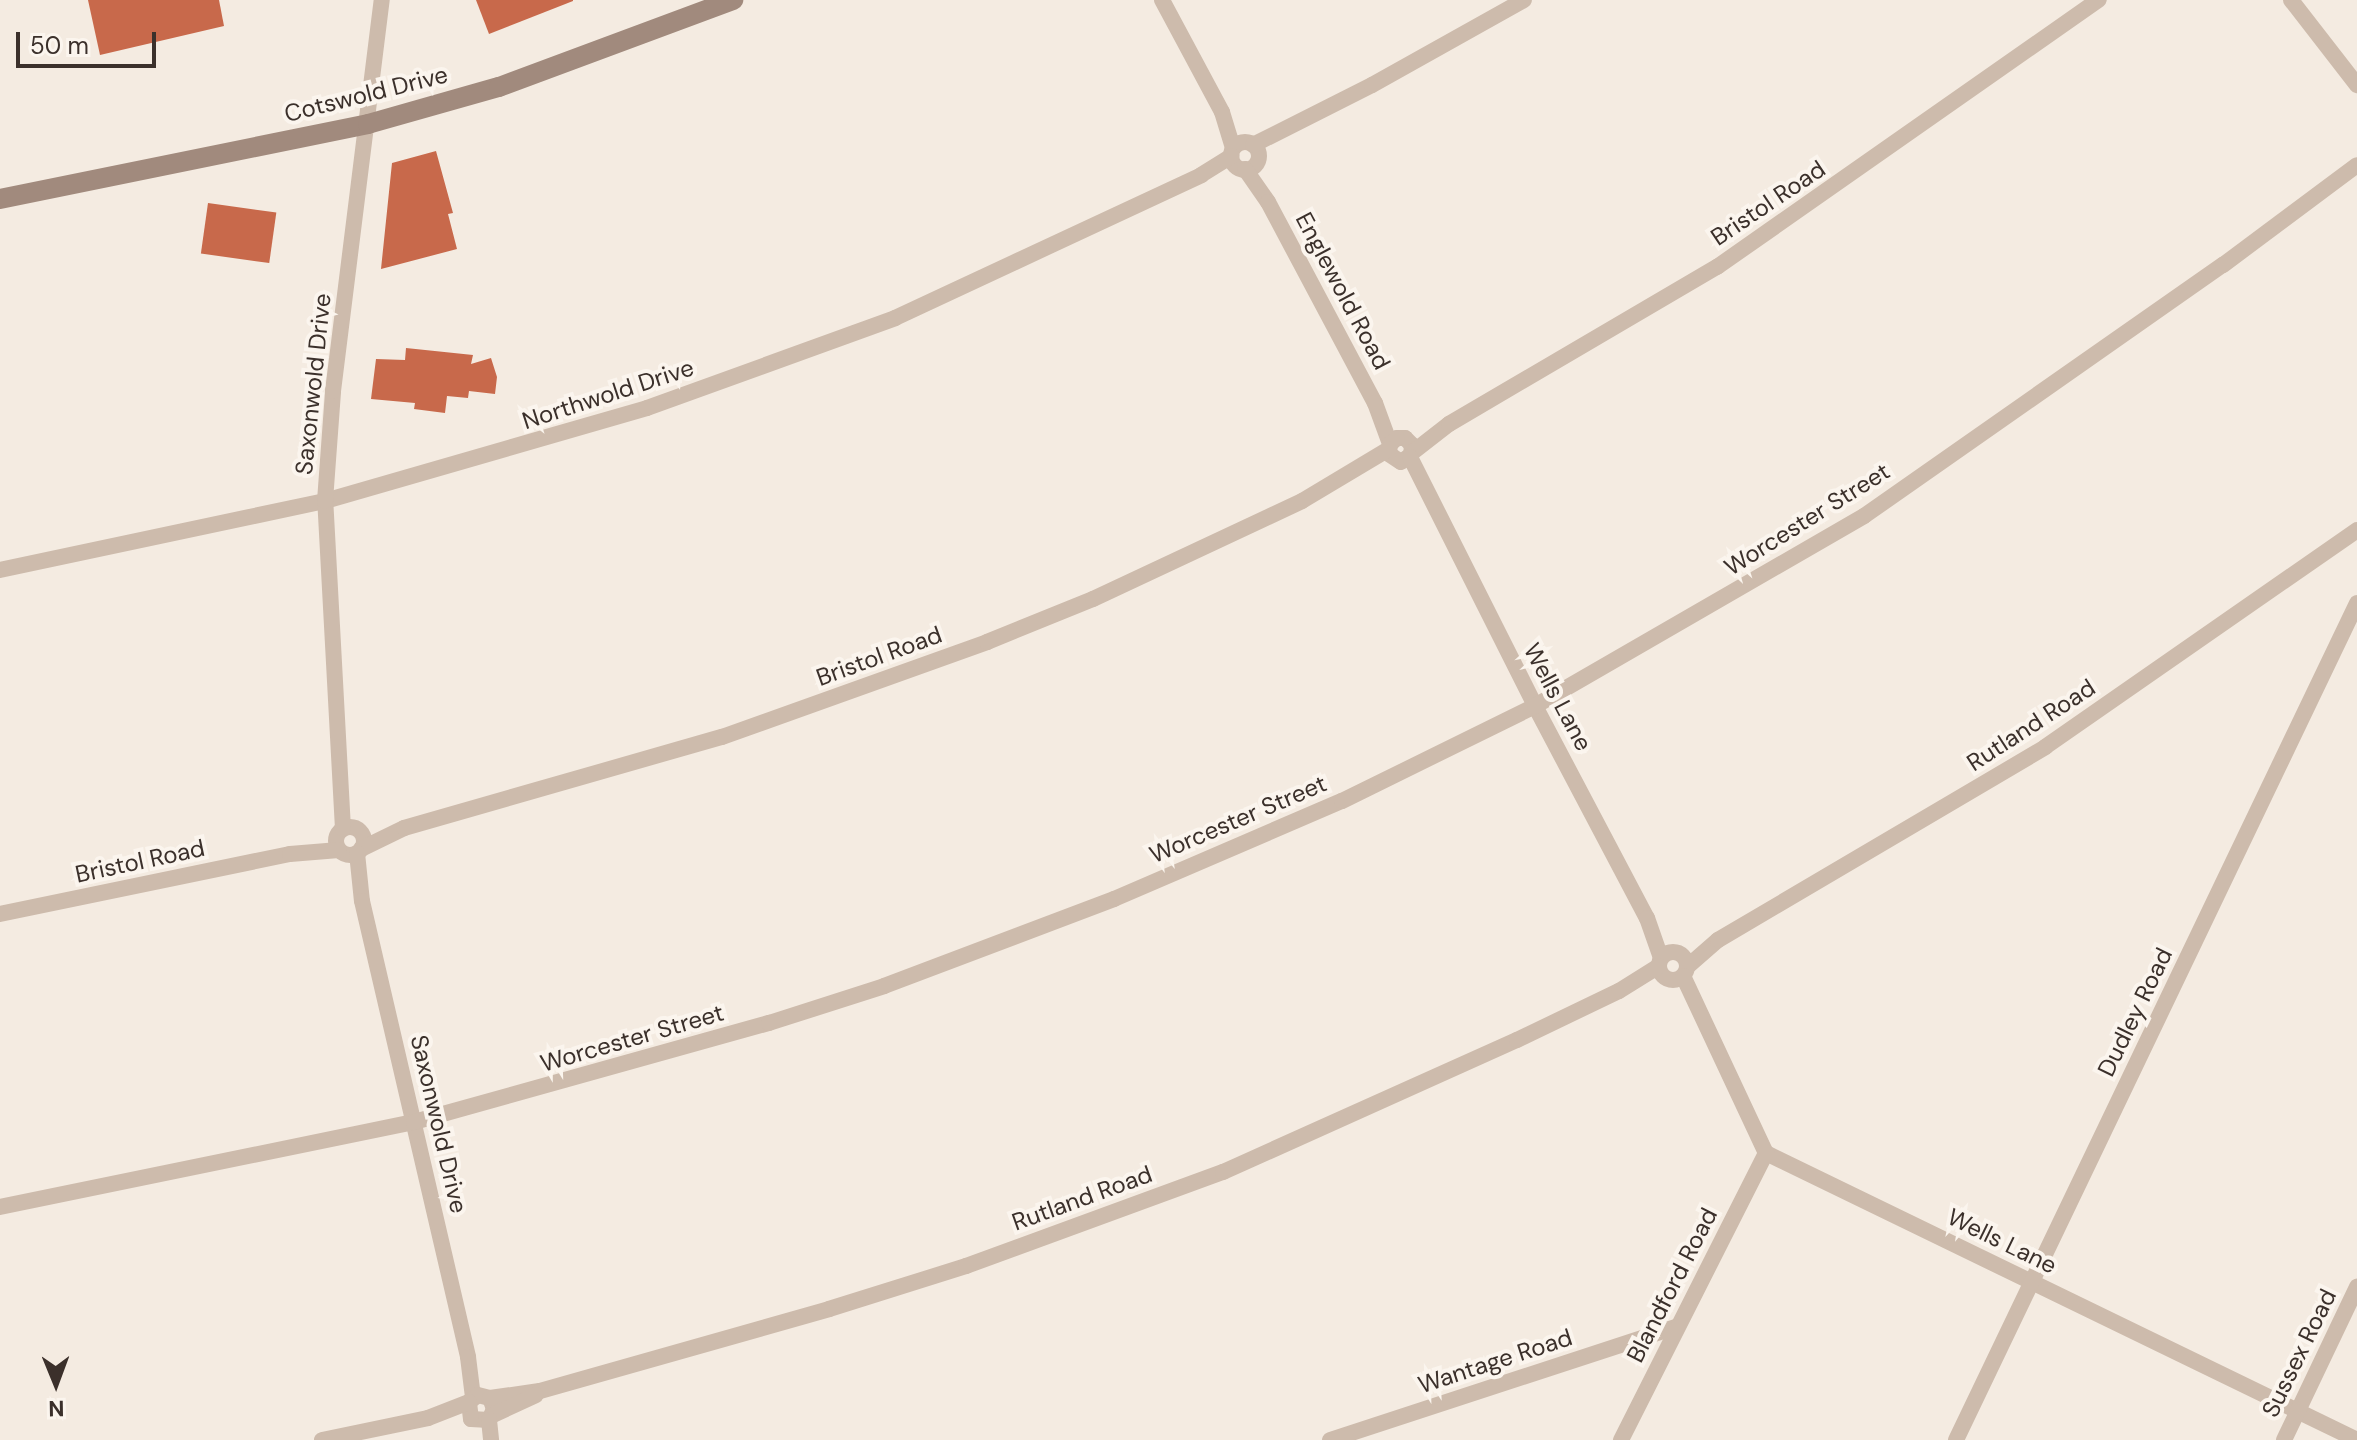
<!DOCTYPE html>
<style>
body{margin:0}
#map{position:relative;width:2357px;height:1440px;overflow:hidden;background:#f4ebe1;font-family:"DM Sans",sans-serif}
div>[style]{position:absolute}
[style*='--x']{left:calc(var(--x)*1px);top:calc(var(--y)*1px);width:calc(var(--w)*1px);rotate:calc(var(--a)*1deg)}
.building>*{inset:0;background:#c8694b;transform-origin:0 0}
.street>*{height:16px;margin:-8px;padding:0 8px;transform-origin:8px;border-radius:8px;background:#cdbbac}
.street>.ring{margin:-8px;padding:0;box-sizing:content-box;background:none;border:16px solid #cdbbac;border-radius:50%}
.secondary>*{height:20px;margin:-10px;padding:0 10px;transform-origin:10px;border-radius:10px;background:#a18a7d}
span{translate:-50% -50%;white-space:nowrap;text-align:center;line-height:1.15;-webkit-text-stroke:8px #fbf5ee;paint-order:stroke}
.street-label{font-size:24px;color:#3b302b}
.north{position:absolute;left:16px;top:1344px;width:80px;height:80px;-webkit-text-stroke:6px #fbf5ee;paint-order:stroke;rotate:179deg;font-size:22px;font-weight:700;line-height:32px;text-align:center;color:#3b302b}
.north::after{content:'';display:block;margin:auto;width:28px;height:36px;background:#3b302b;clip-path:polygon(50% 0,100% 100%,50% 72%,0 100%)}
.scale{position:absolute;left:16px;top:32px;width:140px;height:36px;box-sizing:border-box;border:4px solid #3b302b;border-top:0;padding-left:10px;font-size:24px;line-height:28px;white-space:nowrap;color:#3b302b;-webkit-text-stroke:6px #fbf5ee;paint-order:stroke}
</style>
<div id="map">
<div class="building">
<div style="clip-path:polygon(88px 0,219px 0,224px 26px,100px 55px)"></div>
<div style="clip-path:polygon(476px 0,573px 0,573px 1px,489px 34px)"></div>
<div style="clip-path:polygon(436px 151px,453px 213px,448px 214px,457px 249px,381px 269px,392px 163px)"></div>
<div style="left:208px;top:203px;width:69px;height:51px;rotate:8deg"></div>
<div style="clip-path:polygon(406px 348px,473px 355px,471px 364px,491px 358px,497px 377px,495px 394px,469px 391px,468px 398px,447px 396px,445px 413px,414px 409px,415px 403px,371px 399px,376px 359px,405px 360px)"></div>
</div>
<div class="street">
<div style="--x:1162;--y:0;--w:127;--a:61.8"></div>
<div style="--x:1222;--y:112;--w:38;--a:73"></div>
<div style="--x:2291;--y:0;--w:108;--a:52.2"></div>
<div class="ring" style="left:1231px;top:142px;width:12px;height:12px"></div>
<div style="--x:1253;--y:145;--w:133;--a:-26.8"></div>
<div style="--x:1372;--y:85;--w:174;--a:-29.2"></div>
<div style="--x:1245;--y:169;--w:40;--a:55.1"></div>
<div style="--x:1268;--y:202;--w:228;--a:62"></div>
<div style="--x:1375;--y:403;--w:44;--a:69.9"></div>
<div style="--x:1390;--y:444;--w:10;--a:96"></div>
<div style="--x:1389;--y:454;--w:14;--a:34"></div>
<div style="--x:1401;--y:462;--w:12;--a:-35"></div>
<div style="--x:1411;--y:455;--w:10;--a:-84"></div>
<div style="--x:1412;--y:445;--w:10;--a:-135"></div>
<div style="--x:1405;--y:438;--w:8;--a:180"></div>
<div style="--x:1397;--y:438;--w:9;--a:139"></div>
<div style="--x:1413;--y:452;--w:46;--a:-37.9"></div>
<div style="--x:1449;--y:424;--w:311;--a:-30.4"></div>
<div style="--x:1717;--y:267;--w:466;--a:-35"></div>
<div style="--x:1410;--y:457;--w:279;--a:63.3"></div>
<div style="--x:1535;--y:706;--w:240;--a:62.2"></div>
<div style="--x:1647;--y:918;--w:42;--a:70.7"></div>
<div style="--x:0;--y:570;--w:332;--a:-12"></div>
<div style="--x:325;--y:501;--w:335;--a:-16.1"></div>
<div style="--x:647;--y:408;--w:264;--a:-19.9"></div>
<div style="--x:895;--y:318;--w:338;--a:-25"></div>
<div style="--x:1201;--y:175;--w:36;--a:-32"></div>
<div class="ring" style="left:336px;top:827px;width:12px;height:12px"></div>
<div style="--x:343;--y:829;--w:328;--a:-93.1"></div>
<div style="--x:325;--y:501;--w:110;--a:-85.8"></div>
<div style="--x:333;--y:391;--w:394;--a:-82.9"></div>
<div style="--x:361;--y:849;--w:48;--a:-26"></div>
<div style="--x:404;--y:828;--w:331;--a:-16"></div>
<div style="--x:722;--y:737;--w:282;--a:-19.7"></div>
<div style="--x:987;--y:642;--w:114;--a:-22.1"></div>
<div style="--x:1093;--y:599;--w:231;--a:-25.1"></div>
<div style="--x:1302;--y:501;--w:101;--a:-30.9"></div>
<div style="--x:357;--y:853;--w:48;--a:84.1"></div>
<div style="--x:362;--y:901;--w:468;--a:76.9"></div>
<div style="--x:468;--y:1357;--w:40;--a:82.9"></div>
<div style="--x:0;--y:914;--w:296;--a:-11.7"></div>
<div style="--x:290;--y:854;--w:49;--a:-4.7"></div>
<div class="ring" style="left:1659px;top:952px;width:12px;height:12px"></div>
<div style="--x:1687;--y:967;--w:41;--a:-41.1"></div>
<div style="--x:1718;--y:940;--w:380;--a:-30.5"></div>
<div style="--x:2045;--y:747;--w:380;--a:-34.8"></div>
<div style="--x:1683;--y:976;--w:195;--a:64.9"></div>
<div style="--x:1766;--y:1153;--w:657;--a:25.9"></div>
<div style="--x:0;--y:1207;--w:423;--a:-11.6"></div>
<div style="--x:414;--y:1122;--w:369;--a:-15.6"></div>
<div style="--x:769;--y:1023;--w:121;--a:-17.8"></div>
<div style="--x:884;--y:986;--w:246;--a:-20.7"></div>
<div style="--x:1114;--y:899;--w:248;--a:-23.3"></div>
<div style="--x:1342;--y:801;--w:215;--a:-26.2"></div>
<div style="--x:1535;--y:706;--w:380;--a:-30"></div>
<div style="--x:1864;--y:516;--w:438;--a:-35"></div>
<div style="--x:2223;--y:265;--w:167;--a:-36.7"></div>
<div style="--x:490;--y:1398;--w:12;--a:70"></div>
<div style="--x:494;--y:1409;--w:12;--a:114"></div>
<div style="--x:489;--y:1420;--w:18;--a:-177"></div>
<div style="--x:471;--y:1419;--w:17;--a:-97"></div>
<div style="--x:469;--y:1402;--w:11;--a:-38"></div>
<div style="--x:478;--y:1395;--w:12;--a:14"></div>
<div style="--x:490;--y:1398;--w:50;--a:-8"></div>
<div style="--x:540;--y:1391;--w:300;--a:-15.8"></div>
<div style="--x:829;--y:1309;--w:144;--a:-17.4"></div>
<div style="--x:966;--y:1266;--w:274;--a:-20.1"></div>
<div style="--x:1223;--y:1172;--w:322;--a:-24.2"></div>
<div style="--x:1517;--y:1040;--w:113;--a:-25.7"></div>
<div style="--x:1619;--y:991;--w:47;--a:-32"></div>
<div style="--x:493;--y:1415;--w:47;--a:-24.9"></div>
<div style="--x:489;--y:1420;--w:20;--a:84"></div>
<div style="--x:322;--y:1440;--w:108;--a:-11.7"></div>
<div style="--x:428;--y:1418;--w:44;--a:-21.3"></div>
<div style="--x:1330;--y:1440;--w:364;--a:-18.1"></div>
<div style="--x:1621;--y:1440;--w:322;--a:-63.2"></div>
<div style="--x:1956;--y:1440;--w:928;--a:-64.4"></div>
<div style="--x:2284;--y:1440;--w:170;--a:-64.5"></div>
</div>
<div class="secondary">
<div style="--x:0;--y:199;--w:376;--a:-11.5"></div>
<div style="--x:368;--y:124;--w:136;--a:-15.8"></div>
<div style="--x:499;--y:87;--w:250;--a:-20.4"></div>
</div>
<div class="street-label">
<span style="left:366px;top:94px;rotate:-14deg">Cotswold Drive</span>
<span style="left:1768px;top:203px;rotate:-34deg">Bristol Road</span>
<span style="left:1343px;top:291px;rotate:62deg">Englewold Road</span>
<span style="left:313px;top:384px;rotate:-84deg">Saxonwold Drive</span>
<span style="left:608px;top:394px;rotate:-18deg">Northwold Drive</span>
<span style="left:1807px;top:519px;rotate:-32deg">Worcester Street</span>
<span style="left:879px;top:656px;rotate:-20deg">Bristol Road</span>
<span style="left:1558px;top:697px;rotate:62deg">Wells Lane</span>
<span style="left:2031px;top:725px;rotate:-33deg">Rutland Road</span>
<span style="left:1238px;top:819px;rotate:-23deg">Worcester Street</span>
<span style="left:140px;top:861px;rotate:-12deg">Bristol Road</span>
<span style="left:2135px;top:1012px;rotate:-64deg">Dudley Road</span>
<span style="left:632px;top:1038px;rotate:-16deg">Worcester Street</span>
<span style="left:439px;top:1124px;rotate:77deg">Saxonwold Drive</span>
<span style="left:1082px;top:1198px;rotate:-20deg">Rutland Road</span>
<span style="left:2002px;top:1241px;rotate:26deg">Wells Lane</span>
<span style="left:1672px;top:1285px;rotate:-63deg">Blandford Road</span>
<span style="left:2299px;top:1353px;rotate:-64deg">Sussex Road</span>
<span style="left:1495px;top:1361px;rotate:-18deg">Wantage Road</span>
</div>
<div class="north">N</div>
<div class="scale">50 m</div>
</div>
